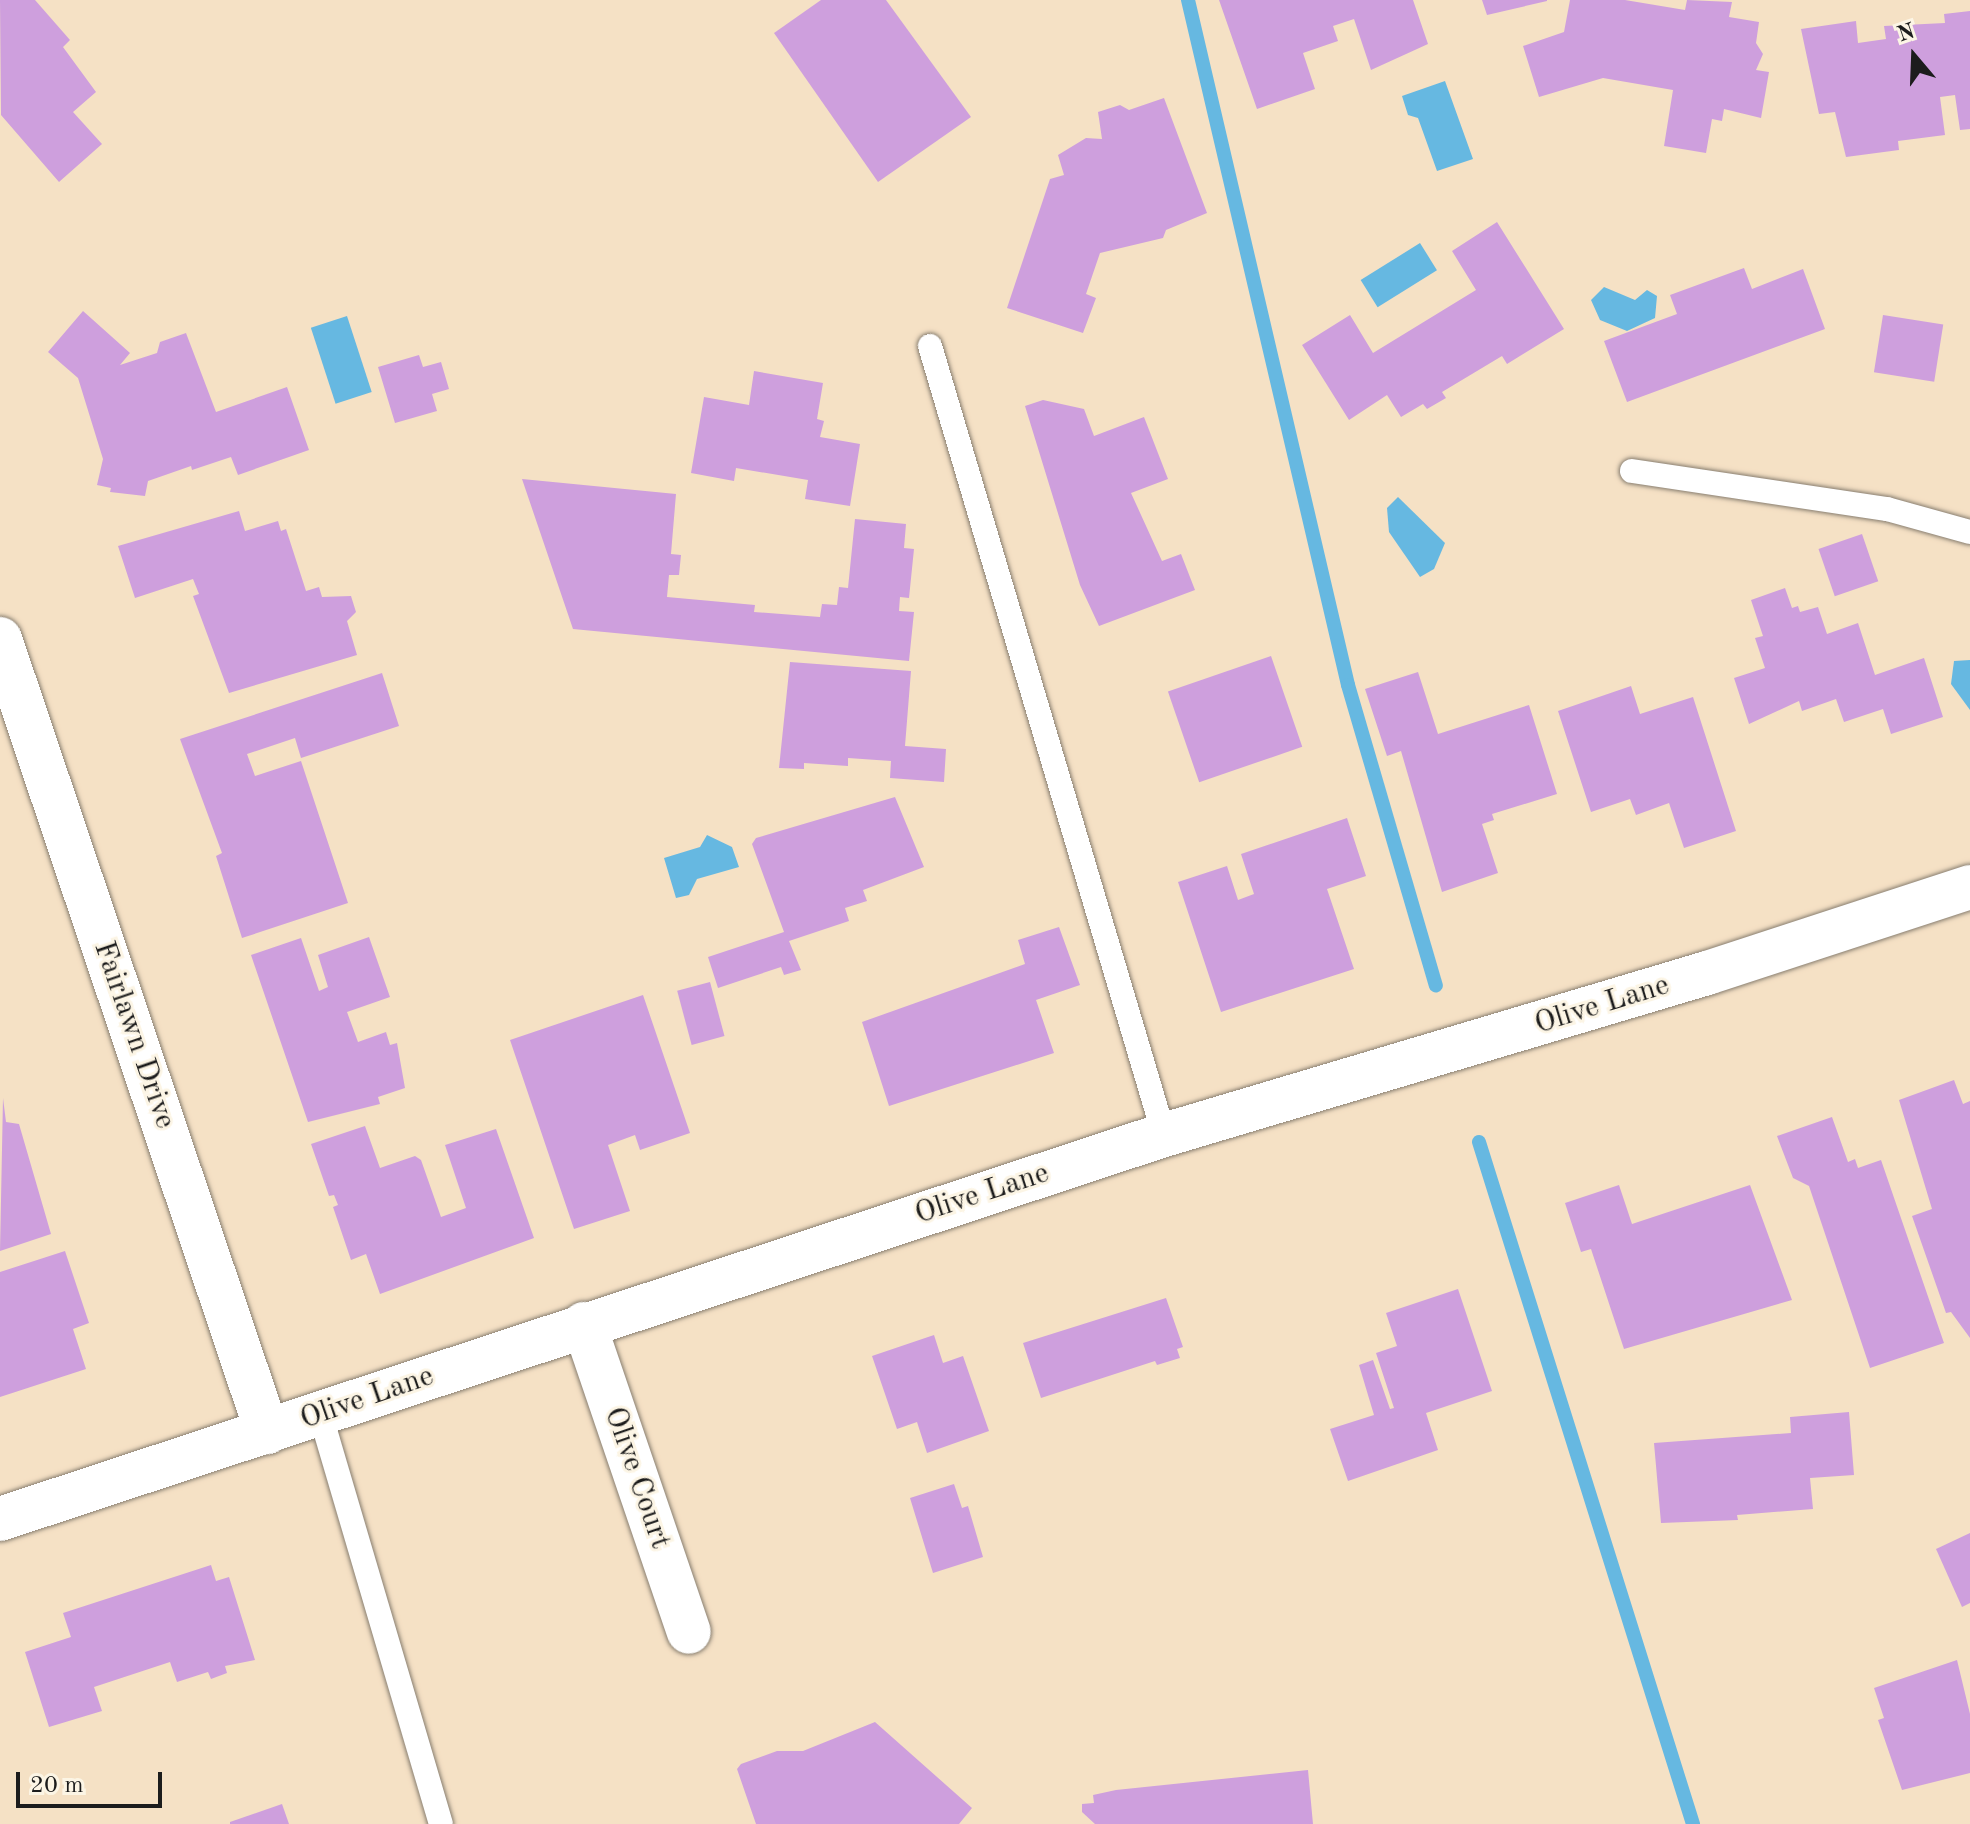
<!DOCTYPE html>
<style>
body{margin:0}
#map{position:relative;width:1970px;height:1824px;overflow:hidden;background:#f5e1c5;font-family:"Old Standard TT",serif}
div>[style]{position:absolute}
[style*='--x']{left:calc(var(--x)*1px);top:calc(var(--y)*1px);width:calc(var(--w)*1px);rotate:calc(var(--a)*1deg)}
.water>*{inset:0;background:#66b8e1;transform-origin:0 0}
.stream>*{height:14px;margin:-7px;padding:0 7px;transform-origin:7px;border-radius:7px;background:#66b8e1}
.building>*{inset:0;background:#ce9fdd;transform-origin:0 0}
.roads{filter:drop-shadow(0 0 2px #887e70) drop-shadow(0 0 2px #887e70)}
.lane>*{height:24px;margin:-12px;padding:0 12px;transform-origin:12px;border-radius:12px;background:#fff}
.street>*{height:44px;margin:-22px;padding:0 22px;transform-origin:22px;border-radius:22px;background:#fff}
span{translate:-50% -50%;white-space:nowrap;text-align:center;line-height:1.15;-webkit-text-stroke:6px #fcf5e5;paint-order:stroke}
.street-label{font-size:30px;color:#1c1c1c}
.north{position:absolute;left:1874px;top:16px;width:80px;height:80px;-webkit-text-stroke:6px #fcf5e5;paint-order:stroke;rotate:341deg;font-size:22px;font-weight:700;line-height:32px;text-align:center;color:#1c1c1c}
.north::after{content:'';display:block;margin:auto;width:28px;height:36px;background:#1c1c1c;clip-path:polygon(50% 0,100% 100%,50% 72%,0 100%)}
.scale{position:absolute;left:16px;top:1772px;width:146px;height:36px;box-sizing:border-box;border:4px solid #1c1c1c;border-top:0;padding-left:10px;font-size:24px;line-height:28px;white-space:nowrap;color:#1c1c1c;-webkit-text-stroke:6px #fcf5e5;paint-order:stroke}
</style>
<div id="map">
<div class="water">
<div style="clip-path:polygon(1445px 81px,1473px 159px,1437px 171px,1418px 118px,1408px 115px,1402px 96px)"></div>
<div style="left:1420px;top:243px;width:32px;height:70px;rotate:58deg"></div>
<div style="clip-path:polygon(1604px 287px,1635px 300px,1647px 290px,1657px 296px,1655px 318px,1627px 331px,1600px 320px,1591px 300px)"></div>
<div style="left:347px;top:316px;width:80px;height:38px;rotate:72deg"></div>
<div style="clip-path:polygon(1398px 497px,1445px 543px,1434px 569px,1420px 577px,1389px 532px,1387px 508px)"></div>
<div style="clip-path:polygon(1970px 660px,1970px 710px,1951px 684px,1954px 661px)"></div>
<div style="clip-path:polygon(707px 835px,732px 847px,739px 867px,697px 879px,689px 895px,676px 898px,664px 858px,700px 847px)"></div>
</div>
<div class="stream">
<div style="--x:1188;--y:0;--w:703;--a:76.85"></div>
<div style="--x:1348;--y:685;--w:313;--a:73.7"></div>
<div style="--x:1479;--y:1142;--w:715;--a:72.58"></div>
</div>
<div class="building">
<div style="clip-path:polygon(0 0,35px 0,70px 40px,63px 47px,96px 92px,73px 112px,102px 144px,59px 182px,1px 115px)"></div>
<div style="clip-path:polygon(821px 0,886px 0,971px 117px,878px 182px,774px 33px)"></div>
<div style="clip-path:polygon(1219px 0,1413px 0,1428px 44px,1371px 70px,1354px 19px,1333px 26px,1338px 41px,1303px 53px,1315px 89px,1257px 109px)"></div>
<div style="clip-path:polygon(1482px 0,1547px 0,1547px 1px,1487px 15px)"></div>
<div style="clip-path:polygon(1570px 0,1625px 0,1685px 10px,1687px 0,1732px 2px,1729px 17px,1759px 22px,1756px 43px,1763px 54px,1756px 70px,1769px 72px,1761px 118px,1724px 109px,1722px 121px,1712px 119px,1706px 153px,1664px 146px,1673px 90px,1603px 78px,1539px 97px,1523px 46px,1564px 32px)"></div>
<div style="clip-path:polygon(1970px 11px,1970px 129px,1960px 130px,1955px 95px,1940px 97px,1945px 135px,1898px 141px,1899px 150px,1846px 157px,1835px 112px,1819px 114px,1801px 29px,1856px 21px,1858px 43px,1886px 39px,1884px 26px,1945px 23px,1944px 14px)"></div>
<div style="clip-path:polygon(1164px 98px,1207px 213px,1166px 230px,1163px 238px,1100px 253px,1086px 294px,1096px 298px,1083px 333px,1007px 308px,1050px 179px,1064px 175px,1058px 155px,1086px 138px,1102px 139px,1098px 112px,1120px 105px,1129px 110px)"></div>
<div style="clip-path:polygon(1497px 222px,1564px 329px,1507px 364px,1502px 356px,1442px 392px,1446px 398px,1427px 409px,1423px 404px,1401px 417px,1387px 395px,1349px 420px,1302px 345px,1350px 315px,1373px 353px,1476px 290px,1452px 251px)"></div>
<div style="clip-path:polygon(1744px 268px,1752px 289px,1803px 269px,1825px 329px,1627px 402px,1604px 341px,1677px 314px,1670px 295px)"></div>
<div style="clip-path:polygon(83px 311px,130px 353px,120px 365px,157px 353px,160px 342px,186px 333px,216px 412px,287px 387px,309px 450px,238px 475px,231px 457px,192px 470px,191px 466px,148px 481px,145px 496px,110px 492px,111px 488px,97px 485px,103px 459px,78px 378px,48px 352px)"></div>
<div style="left:1883px;top:315px;width:61px;height:58px;rotate:9deg"></div>
<div style="clip-path:polygon(419px 355px,423px 367px,441px 362px,449px 389px,432px 394px,437px 411px,395px 423px,378px 367px)"></div>
<div style="clip-path:polygon(754px 371px,823px 383px,817px 419px,824px 421px,820px 437px,860px 444px,850px 506px,805px 499px,808px 480px,736px 468px,734px 481px,691px 473px,704px 397px,749px 405px)"></div>
<div style="clip-path:polygon(1043px 400px,1084px 409px,1094px 436px,1144px 417px,1168px 479px,1131px 493px,1162px 561px,1181px 554px,1195px 590px,1099px 626px,1080px 585px,1025px 406px)"></div>
<div style="clip-path:polygon(522px 479px,676px 494px,671px 554px,681px 555px,679px 575px,669px 575px,667px 597px,755px 605px,754px 612px,820px 617px,822px 604px,837px 605px,839px 587px,848px 588px,855px 519px,906px 524px,904px 548px,914px 549px,909px 598px,900px 597px,899px 611px,914px 612px,909px 661px,573px 629px)"></div>
<div style="clip-path:polygon(239px 511px,245px 531px,278px 521px,281px 531px,286px 529px,306px 591px,319px 587px,322px 597px,351px 596px,356px 612px,347px 621px,357px 655px,229px 693px,193px 596px,199px 594px,193px 579px,135px 598px,118px 546px)"></div>
<div style="left:1862px;top:534px;width:50px;height:46px;rotate:71deg"></div>
<div style="clip-path:polygon(1785px 588px,1792px 608px,1798px 606px,1800px 612px,1818px 607px,1827px 634px,1858px 623px,1875px 675px,1924px 658px,1943px 717px,1891px 734px,1883px 709px,1844px 722px,1836px 699px,1802px 711px,1799px 701px,1749px 724px,1734px 678px,1765px 668px,1755px 638px,1763px 636px,1751px 600px)"></div>
<div style="left:1271px;top:656px;width:96px;height:109px;rotate:71deg"></div>
<div style="clip-path:polygon(790px 662px,911px 671px,905px 746px,946px 749px,944px 782px,890px 778px,891px 761px,848px 758px,848px 766px,804px 763px,804px 769px,779px 768px)"></div>
<div style="clip-path:polygon(1418px 672px,1438px 734px,1529px 705px,1557px 794px,1492px 814px,1494px 820px,1482px 824px,1498px 873px,1442px 892px,1401px 751px,1387px 756px,1365px 689px)"></div>
<div style="clip-path:polygon(382px 673px,399px 726px,301px 758px,295px 738px,247px 754px,255px 776px,301px 761px,348px 903px,242px 938px,216px 856px,222px 853px,180px 739px)"></div>
<div style="clip-path:polygon(1631px 686px,1640px 714px,1693px 697px,1736px 831px,1684px 848px,1669px 803px,1636px 815px,1630px 799px,1591px 812px,1558px 711px)"></div>
<div style="clip-path:polygon(895px 797px,924px 867px,863px 890px,867px 901px,845px 908px,849px 921px,789px 941px,801px 970px,784px 975px,781px 967px,718px 988px,708px 957px,784px 932px,752px 844px,756px 838px)"></div>
<div style="clip-path:polygon(1347px 818px,1366px 876px,1327px 889px,1354px 969px,1221px 1012px,1178px 882px,1227px 866px,1238px 900px,1254px 894px,1241px 854px)"></div>
<div style="clip-path:polygon(1059px 927px,1080px 985px,1036px 1000px,1054px 1053px,889px 1106px,862px 1022px,1025px 964px,1018px 940px)"></div>
<div style="clip-path:polygon(369px 937px,390px 997px,347px 1012px,358px 1042px,386px 1032px,390px 1045px,397px 1043px,405px 1088px,378px 1097px,380px 1104px,308px 1122px,251px 955px,301px 938px,319px 991px,328px 987px,318px 955px)"></div>
<div style="left:710px;top:982px;width:56px;height:34px;rotate:75deg"></div>
<div style="clip-path:polygon(643px 995px,690px 1133px,640px 1150px,635px 1135px,608px 1145px,630px 1211px,574px 1229px,510px 1040px)"></div>
<div style="clip-path:polygon(1954px 1080px,1963px 1104px,1970px 1101px,1970px 1338px,1951px 1312px,1946px 1313px,1912px 1216px,1932px 1209px,1899px 1100px)"></div>
<div style="clip-path:polygon(3px 1098px,6px 1122px,19px 1124px,51px 1234px,0 1251px)"></div>
<div style="clip-path:polygon(1832px 1117px,1848px 1162px,1855px 1159px,1858px 1168px,1881px 1160px,1944px 1343px,1870px 1368px,1809px 1186px,1793px 1178px,1777px 1136px)"></div>
<div style="clip-path:polygon(365px 1126px,380px 1168px,415px 1156px,421px 1160px,441px 1217px,466px 1208px,445px 1145px,496px 1129px,534px 1238px,380px 1294px,366px 1254px,351px 1260px,333px 1207px,338px 1205px,334px 1195px,329px 1196px,311px 1144px)"></div>
<div style="clip-path:polygon(1619px 1185px,1632px 1224px,1750px 1185px,1792px 1300px,1624px 1349px,1591px 1249px,1581px 1252px,1565px 1203px)"></div>
<div style="clip-path:polygon(65px 1251px,89px 1323px,73px 1329px,86px 1369px,0 1397px,0 1272px)"></div>
<div style="clip-path:polygon(1458px 1289px,1492px 1391px,1426px 1413px,1438px 1450px,1348px 1481px,1330px 1429px,1374px 1415px,1359px 1365px,1373px 1360px,1390px 1409px,1394px 1408px,1376px 1353px,1397px 1346px,1386px 1313px)"></div>
<div style="clip-path:polygon(1166px 1298px,1183px 1347px,1177px 1349px,1180px 1358px,1157px 1365px,1155px 1361px,1041px 1398px,1023px 1343px)"></div>
<div style="clip-path:polygon(934px 1335px,943px 1363px,963px 1356px,989px 1431px,927px 1453px,917px 1422px,897px 1429px,872px 1356px)"></div>
<div style="clip-path:polygon(1849px 1412px,1854px 1475px,1810px 1478px,1813px 1509px,1737px 1515px,1738px 1520px,1661px 1523px,1654px 1443px,1791px 1433px,1790px 1417px)"></div>
<div style="clip-path:polygon(954px 1484px,962px 1508px,968px 1506px,983px 1557px,933px 1573px,910px 1498px)"></div>
<div style="clip-path:polygon(1970px 1533px,1970px 1603px,1962px 1607px,1936px 1549px)"></div>
<div style="clip-path:polygon(211px 1565px,216px 1581px,229px 1577px,255px 1660px,225px 1666px,227px 1673px,211px 1679px,208px 1672px,177px 1682px,170px 1662px,94px 1687px,102px 1711px,49px 1727px,25px 1652px,71px 1637px,63px 1613px)"></div>
<div style="clip-path:polygon(1957px 1660px,1970px 1714px,1970px 1773px,1902px 1790px,1878px 1720px,1884px 1718px,1874px 1688px)"></div>
<div style="clip-path:polygon(875px 1722px,972px 1808px,959px 1824px,756px 1824px,737px 1769px,741px 1764px,777px 1751px,803px 1751px)"></div>
<div style="clip-path:polygon(1308px 1770px,1313px 1824px,1095px 1824px,1082px 1812px,1082px 1804px,1094px 1803px,1093px 1795px,1116px 1790px)"></div>
<div style="clip-path:polygon(282px 1804px,289px 1824px,230px 1824px,230px 1822px)"></div>
</div>
<div class="roads">
<div class="lane">
<div style="--x:930;--y:346;--w:823;--a:73.48"></div>
<div style="--x:1632;--y:471;--w:258;--a:8.5"></div>
<div style="--x:1887;--y:509;--w:86;--a:15.5"></div>
<div style="--x:320;--y:1413;--w:428;--a:73.6"></div>
</div>
<div class="street">
<div style="--x:0;--y:639;--w:837;--a:71.39"></div>
<div style="--x:584;--y:1324;--w:325;--a:71.2"></div>
<div style="--x:0;--y:1519;--w:1226;--a:-18.26"></div>
<div style="--x:1164;--y:1135;--w:567;--a:-16.61"></div>
<div style="--x:1707;--y:973;--w:277;--a:-18.1"></div>
</div>
</div>
<div class="street-label">
<span style="left:1602px;top:1005px;rotate:-17deg">Olive Lane</span>
<span style="left:134px;top:1035px;rotate:71deg">Fairlawn Drive</span>
<span style="left:982px;top:1194px;rotate:-18deg">Olive Lane</span>
<span style="left:367px;top:1398px;rotate:-19deg">Olive Lane</span>
<span style="left:637px;top:1478px;rotate:71deg">Olive Court</span>
</div>
<div class="north">N</div>
<div class="scale">20 m</div>
</div>
